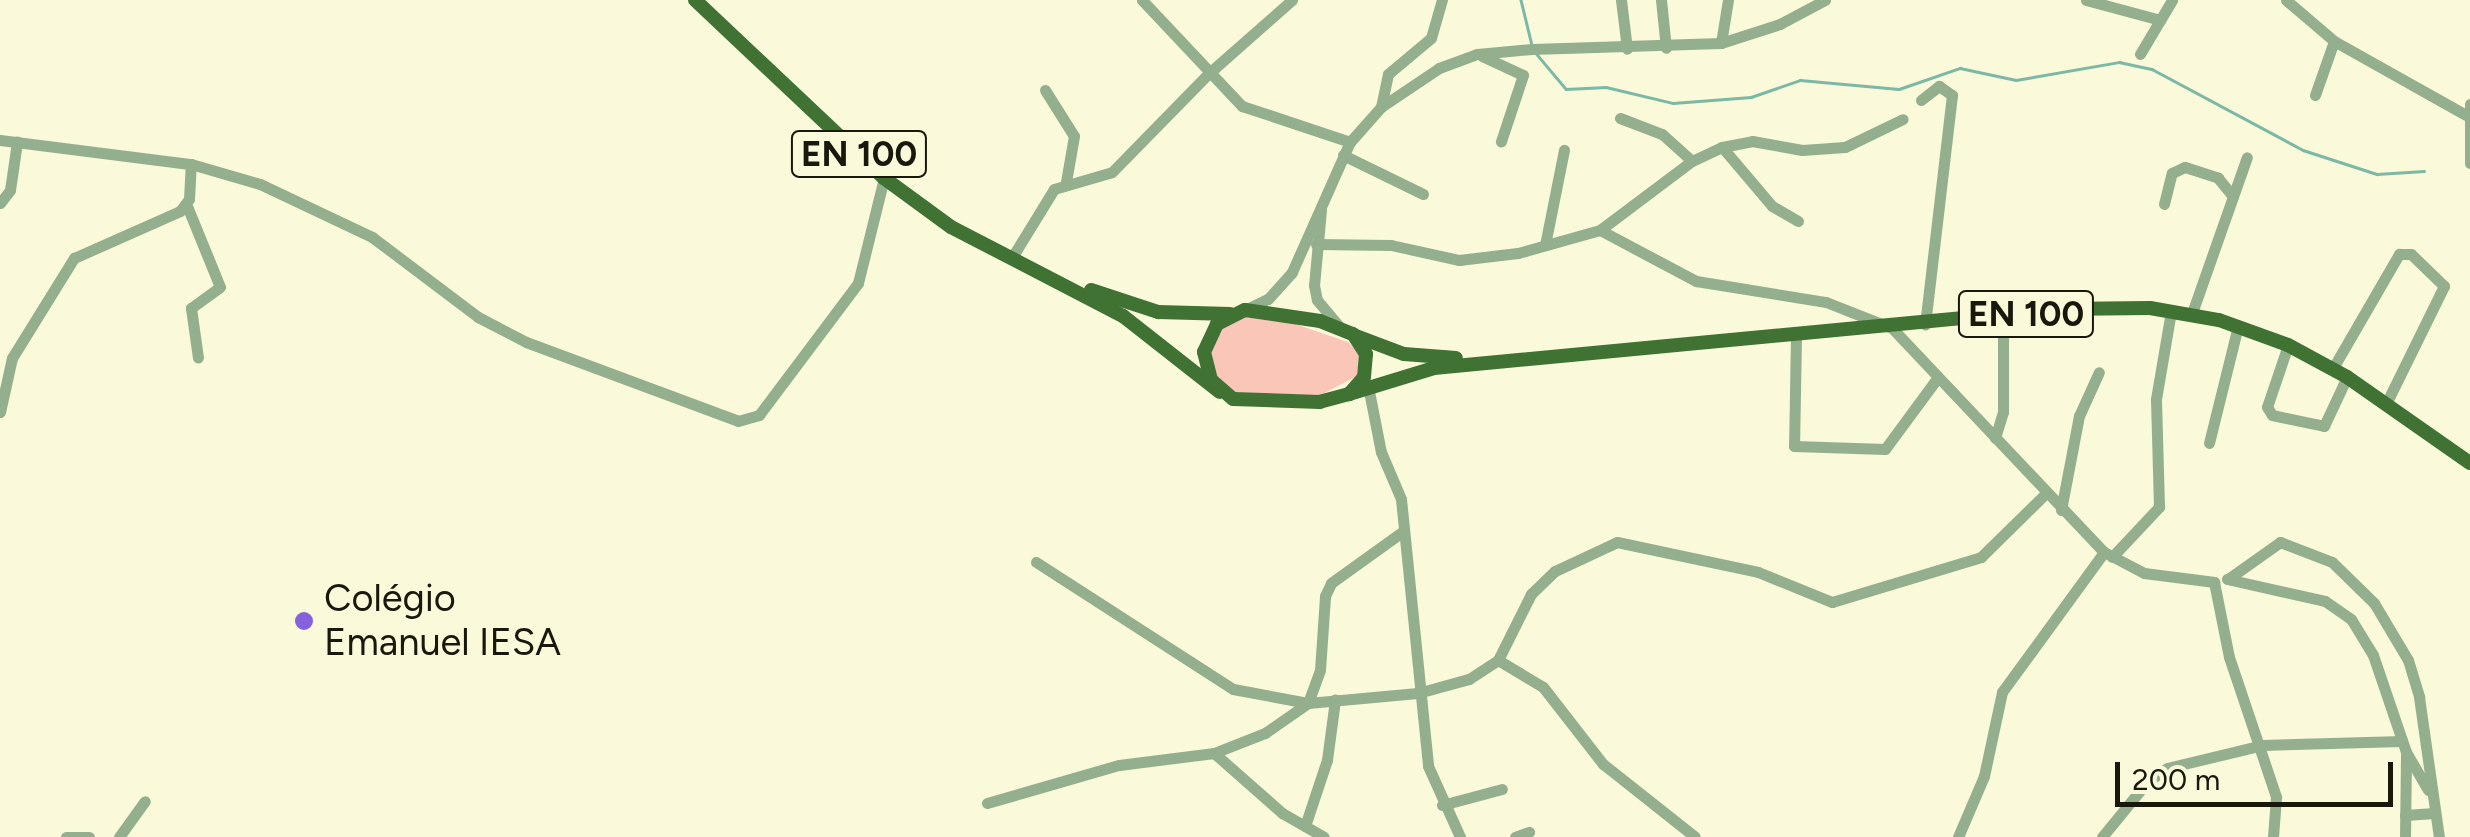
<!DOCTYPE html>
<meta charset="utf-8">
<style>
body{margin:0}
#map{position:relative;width:2470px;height:837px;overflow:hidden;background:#faf9da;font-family:Figtree,sans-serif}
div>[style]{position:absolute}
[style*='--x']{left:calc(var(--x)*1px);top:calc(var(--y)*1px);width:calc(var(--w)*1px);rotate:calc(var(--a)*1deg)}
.green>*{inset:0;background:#f9c6b7}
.stream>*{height:2.5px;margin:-1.25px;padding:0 1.25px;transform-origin:1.25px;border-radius:1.25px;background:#7bb8a6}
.minor>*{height:11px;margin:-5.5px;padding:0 5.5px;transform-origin:5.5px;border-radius:5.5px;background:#93af8d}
.major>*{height:14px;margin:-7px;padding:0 7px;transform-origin:7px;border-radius:7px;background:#3f7233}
.dots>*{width:28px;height:28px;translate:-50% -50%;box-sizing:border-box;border:5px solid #faf9da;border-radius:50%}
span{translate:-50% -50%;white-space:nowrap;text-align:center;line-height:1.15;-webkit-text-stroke:9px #faf9da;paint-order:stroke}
.shield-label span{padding:2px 8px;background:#faf9da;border:2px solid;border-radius:8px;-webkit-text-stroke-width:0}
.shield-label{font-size:35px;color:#18180d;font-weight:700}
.poi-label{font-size:38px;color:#18180d}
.left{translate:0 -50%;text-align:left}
.scale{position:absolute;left:2115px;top:762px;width:278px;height:45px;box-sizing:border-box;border:5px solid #18180d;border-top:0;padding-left:12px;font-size:30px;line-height:35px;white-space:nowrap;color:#18180d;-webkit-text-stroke:8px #faf9da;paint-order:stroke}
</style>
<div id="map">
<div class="green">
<div style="clip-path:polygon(1245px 317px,1292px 323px,1348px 342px,1359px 353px,1357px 376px,1319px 396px,1234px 393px,1216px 375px,1211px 350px,1223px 328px)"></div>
</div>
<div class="stream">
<div style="--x:1521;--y:0;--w:46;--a:76.3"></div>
<div style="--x:1535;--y:52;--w:48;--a:50"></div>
<div style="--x:1566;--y:89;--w:40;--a:-2.9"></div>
<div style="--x:1606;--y:87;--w:69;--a:13.4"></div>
<div style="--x:1673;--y:103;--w:78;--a:-4.4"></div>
<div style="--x:1751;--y:97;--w:52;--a:-19.1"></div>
<div style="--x:1800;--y:80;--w:99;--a:5.2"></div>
<div style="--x:1899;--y:89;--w:65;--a:-19"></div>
<div style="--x:1960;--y:68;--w:57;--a:12.1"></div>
<div style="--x:2016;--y:80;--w:105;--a:-9.9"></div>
<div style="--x:2119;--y:62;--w:34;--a:12"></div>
<div style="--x:2152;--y:69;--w:171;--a:28.2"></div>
<div style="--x:2303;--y:150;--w:78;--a:18"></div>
<div style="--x:2377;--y:174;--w:47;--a:-3.7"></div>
</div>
<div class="minor">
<div style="--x:1142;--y:0;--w:146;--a:46.7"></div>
<div style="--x:1242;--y:106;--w:114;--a:18.4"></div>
<div style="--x:1621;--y:0;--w:49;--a:83"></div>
<div style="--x:1661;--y:0;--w:48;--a:84.1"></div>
<div style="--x:2086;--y:0;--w:77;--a:15.1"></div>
<div style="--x:2286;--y:0;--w:63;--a:40.5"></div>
<div style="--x:2334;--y:41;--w:151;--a:29.3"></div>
<div style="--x:1721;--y:43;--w:44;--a:-80.8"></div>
<div style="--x:2140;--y:54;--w:63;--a:-59.3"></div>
<div style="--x:1482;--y:56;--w:45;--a:24.9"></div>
<div style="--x:1523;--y:75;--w:70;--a:108.4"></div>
<div style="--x:1045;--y:90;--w:54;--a:57.8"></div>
<div style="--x:1074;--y:136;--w:47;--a:99.9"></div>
<div style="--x:2315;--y:95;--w:57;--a:-70.6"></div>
<div style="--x:1921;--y:100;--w:23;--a:-38"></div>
<div style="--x:1939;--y:86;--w:16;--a:35"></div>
<div style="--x:1952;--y:95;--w:231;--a:96.7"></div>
<div style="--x:2470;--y:104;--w:59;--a:90"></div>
<div style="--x:1381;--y:107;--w:34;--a:-78"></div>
<div style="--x:1388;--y:74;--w:56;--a:-39.9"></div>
<div style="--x:1431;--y:38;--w:40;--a:-74"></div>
<div style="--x:1620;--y:118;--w:45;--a:20.9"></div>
<div style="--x:1662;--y:134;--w:40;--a:42"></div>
<div style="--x:0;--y:140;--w:193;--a:7.2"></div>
<div style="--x:191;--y:164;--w:72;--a:16.2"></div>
<div style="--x:260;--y:184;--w:124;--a:25.3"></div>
<div style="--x:372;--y:237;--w:133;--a:37"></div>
<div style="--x:478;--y:317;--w:54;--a:27.5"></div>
<div style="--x:526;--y:342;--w:226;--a:20.4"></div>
<div style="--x:738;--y:421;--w:22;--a:-16"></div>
<div style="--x:759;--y:415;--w:165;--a:-53.1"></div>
<div style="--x:858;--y:283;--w:108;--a:-76.1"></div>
<div style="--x:1722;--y:147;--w:77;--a:49.7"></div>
<div style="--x:1772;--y:206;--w:30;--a:30"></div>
<div style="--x:1343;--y:155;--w:89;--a:26"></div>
<div style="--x:0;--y:203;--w:16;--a:-52"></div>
<div style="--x:10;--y:190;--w:49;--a:-81.7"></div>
<div style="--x:2164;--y:204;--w:32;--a:-76"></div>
<div style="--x:2172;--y:173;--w:14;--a:-25"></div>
<div style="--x:2185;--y:167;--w:35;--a:18"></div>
<div style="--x:2218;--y:178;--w:21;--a:51"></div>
<div style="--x:187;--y:206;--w:87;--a:67.8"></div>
<div style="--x:220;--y:287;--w:36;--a:144"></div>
<div style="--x:191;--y:308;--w:50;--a:82"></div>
<div style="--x:1321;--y:210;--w:75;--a:95.3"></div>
<div style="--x:1314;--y:285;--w:15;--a:79"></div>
<div style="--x:1317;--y:300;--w:35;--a:50"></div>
<div style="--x:1600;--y:230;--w:109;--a:28"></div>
<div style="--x:1696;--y:281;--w:132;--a:9.2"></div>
<div style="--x:1826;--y:302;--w:71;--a:21.5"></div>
<div style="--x:1892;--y:328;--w:308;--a:46.6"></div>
<div style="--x:2104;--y:552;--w:45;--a:27.7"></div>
<div style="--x:2144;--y:573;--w:71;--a:7.3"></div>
<div style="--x:2214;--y:582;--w:76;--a:78.7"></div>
<div style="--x:2229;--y:657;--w:148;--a:71.4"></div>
<div style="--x:2276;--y:797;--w:40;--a:94.3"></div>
<div style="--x:1316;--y:244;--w:75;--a:0.8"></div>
<div style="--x:1391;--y:245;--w:70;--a:12.4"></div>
<div style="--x:1459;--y:260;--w:59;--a:-6.8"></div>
<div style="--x:1518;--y:253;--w:85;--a:-15.7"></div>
<div style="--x:1600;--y:230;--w:115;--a:-36.9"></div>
<div style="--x:1692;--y:161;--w:33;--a:-25"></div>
<div style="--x:1722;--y:147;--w:31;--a:-11"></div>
<div style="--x:1752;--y:141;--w:51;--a:10.2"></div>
<div style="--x:1802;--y:150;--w:43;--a:-4"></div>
<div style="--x:1845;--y:147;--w:64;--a:-25.8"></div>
<div style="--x:1545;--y:245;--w:97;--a:-78.7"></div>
<div style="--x:1011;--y:259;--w:82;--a:-58.4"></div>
<div style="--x:1054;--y:189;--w:60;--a:-16.3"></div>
<div style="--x:1112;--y:172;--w:137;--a:-45.6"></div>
<div style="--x:1208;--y:74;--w:112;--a:-41.4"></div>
<div style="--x:1245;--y:310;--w:25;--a:-26"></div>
<div style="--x:1268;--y:299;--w:36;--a:-48"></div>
<div style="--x:1292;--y:272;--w:142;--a:-66"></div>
<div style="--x:1350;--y:142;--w:47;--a:-48.5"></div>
<div style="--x:1381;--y:107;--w:70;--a:-33.9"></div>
<div style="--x:1439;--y:68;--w:40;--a:-20.2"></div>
<div style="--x:1477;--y:54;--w:55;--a:-5.2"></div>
<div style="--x:1532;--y:49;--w:189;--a:-1.8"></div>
<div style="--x:1721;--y:43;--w:62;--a:-17.9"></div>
<div style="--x:1780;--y:24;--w:51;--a:-28.1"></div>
<div style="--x:2192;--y:313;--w:165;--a:-70.6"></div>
<div style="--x:1796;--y:335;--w:111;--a:91"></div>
<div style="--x:1794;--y:446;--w:91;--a:1.9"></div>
<div style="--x:1885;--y:449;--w:89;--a:-53.6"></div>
<div style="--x:2288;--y:345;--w:65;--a:108.7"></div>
<div style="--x:2267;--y:407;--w:9;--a:58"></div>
<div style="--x:2272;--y:415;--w:53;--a:11.9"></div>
<div style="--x:2324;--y:426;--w:54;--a:-64.9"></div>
<div style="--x:2333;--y:368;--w:132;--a:-59.9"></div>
<div style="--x:2399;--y:254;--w:12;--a:0"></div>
<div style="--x:2411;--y:254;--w:46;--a:44.1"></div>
<div style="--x:2444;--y:286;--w:131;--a:116.2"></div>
<div style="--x:1368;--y:386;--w:67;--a:78.9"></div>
<div style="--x:1381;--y:452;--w:51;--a:66.9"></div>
<div style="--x:1401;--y:499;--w:268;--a:84.2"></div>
<div style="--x:1428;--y:766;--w:78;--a:65.7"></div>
<div style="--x:0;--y:412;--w:55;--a:-77.5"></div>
<div style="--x:12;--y:358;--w:118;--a:-58.2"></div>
<div style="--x:74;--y:258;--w:116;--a:-23.9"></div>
<div style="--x:180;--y:211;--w:15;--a:-53"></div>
<div style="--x:189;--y:199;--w:35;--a:-87"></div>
<div style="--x:1995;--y:438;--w:27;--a:-73"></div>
<div style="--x:2003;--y:412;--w:95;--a:-90"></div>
<div style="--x:2209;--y:443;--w:121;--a:-76.1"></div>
<div style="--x:2061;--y:510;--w:96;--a:-79.2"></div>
<div style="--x:2079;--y:416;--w:48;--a:-65.6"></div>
<div style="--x:2112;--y:557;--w:69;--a:-46.8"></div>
<div style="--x:2159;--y:507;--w:108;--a:-91.6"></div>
<div style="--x:2156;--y:399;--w:89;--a:-80.3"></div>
<div style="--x:1036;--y:562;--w:234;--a:32.8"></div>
<div style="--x:1233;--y:689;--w:76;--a:10.6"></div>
<div style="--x:1308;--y:703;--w:110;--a:-5.2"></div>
<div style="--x:1418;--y:693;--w:53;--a:-15.4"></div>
<div style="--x:1469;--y:679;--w:35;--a:-33"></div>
<div style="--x:1498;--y:660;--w:74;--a:-63.4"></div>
<div style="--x:1531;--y:594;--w:33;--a:-44"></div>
<div style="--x:1555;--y:571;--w:68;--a:-25.1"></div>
<div style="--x:1617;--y:542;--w:144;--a:12"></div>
<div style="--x:1758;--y:572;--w:80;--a:22.1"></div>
<div style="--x:1832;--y:602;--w:156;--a:-16.8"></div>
<div style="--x:1981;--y:557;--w:90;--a:-44.5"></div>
<div style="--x:2227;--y:579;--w:100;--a:12.7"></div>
<div style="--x:2325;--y:601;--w:32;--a:35"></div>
<div style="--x:2351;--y:619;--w:42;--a:58.6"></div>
<div style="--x:2373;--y:655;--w:102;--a:71.2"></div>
<div style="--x:2406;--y:752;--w:44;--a:59.9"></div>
<div style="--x:2228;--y:579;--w:64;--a:-35.4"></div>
<div style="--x:2280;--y:542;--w:56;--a:21"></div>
<div style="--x:2332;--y:562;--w:59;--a:44.3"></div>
<div style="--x:2374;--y:603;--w:66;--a:59.2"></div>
<div style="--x:2408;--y:660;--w:39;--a:73"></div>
<div style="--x:2419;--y:697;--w:141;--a:81.9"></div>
<div style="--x:1498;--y:660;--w:52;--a:31"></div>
<div style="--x:1543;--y:687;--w:98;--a:52.1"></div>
<div style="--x:1603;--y:764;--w:117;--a:38.4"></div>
<div style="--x:1214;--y:753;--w:91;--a:41.4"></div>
<div style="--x:1282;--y:813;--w:48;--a:29.7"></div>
<div style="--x:987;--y:803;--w:137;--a:-16.1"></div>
<div style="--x:1119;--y:765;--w:96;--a:-7.2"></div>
<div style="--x:1214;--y:753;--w:55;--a:-21.4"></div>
<div style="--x:1265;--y:733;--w:52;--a:-34.9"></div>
<div style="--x:1308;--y:703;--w:35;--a:-70"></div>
<div style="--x:1320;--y:670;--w:74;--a:-86.1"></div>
<div style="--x:1325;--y:596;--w:14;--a:-65"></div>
<div style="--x:1331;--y:583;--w:87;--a:-35.7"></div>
<div style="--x:1442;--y:805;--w:62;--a:-14.9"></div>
<div style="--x:2405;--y:815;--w:29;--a:-4"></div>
<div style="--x:1305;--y:826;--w:70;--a:-71.6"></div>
<div style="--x:1327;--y:760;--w:61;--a:-82.4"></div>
<div style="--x:66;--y:837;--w:23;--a:0"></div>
<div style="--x:119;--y:837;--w:44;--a:-54.2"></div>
<div style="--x:1515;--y:837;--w:15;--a:-20"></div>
<div style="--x:1958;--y:837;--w:66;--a:-66.9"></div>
<div style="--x:1984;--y:776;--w:86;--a:-77.9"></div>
<div style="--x:2002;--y:692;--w:173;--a:-53.9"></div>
<div style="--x:2102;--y:837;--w:71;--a:-50.7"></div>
<div style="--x:2147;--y:782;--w:24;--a:-35"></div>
<div style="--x:2167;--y:768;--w:99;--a:-13.5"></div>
<div style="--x:2263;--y:745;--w:139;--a:-1.6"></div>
<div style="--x:2405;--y:837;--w:81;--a:-89.3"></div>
</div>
<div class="major">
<div style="--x:695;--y:0;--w:260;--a:43.3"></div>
<div style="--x:884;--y:178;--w:83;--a:36.2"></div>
<div style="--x:951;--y:227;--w:194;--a:27.4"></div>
<div style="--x:1123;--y:316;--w:123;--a:38.1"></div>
<div style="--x:1091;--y:290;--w:71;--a:18.2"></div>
<div style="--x:1158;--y:312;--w:72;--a:1.6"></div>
<div style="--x:1245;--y:310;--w:76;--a:8.3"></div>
<div style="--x:1320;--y:321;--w:35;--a:22"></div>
<div style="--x:1353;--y:334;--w:24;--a:57"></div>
<div style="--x:1366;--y:354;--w:23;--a:95"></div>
<div style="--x:1364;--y:377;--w:23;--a:131"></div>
<div style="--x:1349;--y:394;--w:30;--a:165"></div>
<div style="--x:1320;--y:402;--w:87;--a:-178"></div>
<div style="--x:1233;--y:399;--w:29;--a:-139"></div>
<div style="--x:1211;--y:380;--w:29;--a:-104"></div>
<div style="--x:1204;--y:352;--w:31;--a:-65"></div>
<div style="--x:1217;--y:324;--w:31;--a:-27"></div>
<div style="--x:1356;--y:336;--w:51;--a:20.6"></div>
<div style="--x:1404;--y:354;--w:52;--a:4.4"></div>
<div style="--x:1349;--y:394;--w:89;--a:-17"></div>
<div style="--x:1434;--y:368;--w:627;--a:-5.4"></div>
<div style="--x:2058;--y:309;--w:92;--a:-0.6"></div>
<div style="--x:2150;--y:308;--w:70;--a:9.9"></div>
<div style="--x:2219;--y:320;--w:73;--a:19.9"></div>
<div style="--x:2288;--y:345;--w:67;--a:28.5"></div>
<div style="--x:2347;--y:377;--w:150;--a:35"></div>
</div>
<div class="dots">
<div style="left:304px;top:621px;background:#8561db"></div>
</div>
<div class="shield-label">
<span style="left:859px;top:154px">EN 100</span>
<span style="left:2026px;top:314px">EN 100</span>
</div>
<div class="poi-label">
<span class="left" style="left:324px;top:621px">Colégio<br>Emanuel IESA</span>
</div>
<div class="scale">200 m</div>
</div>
